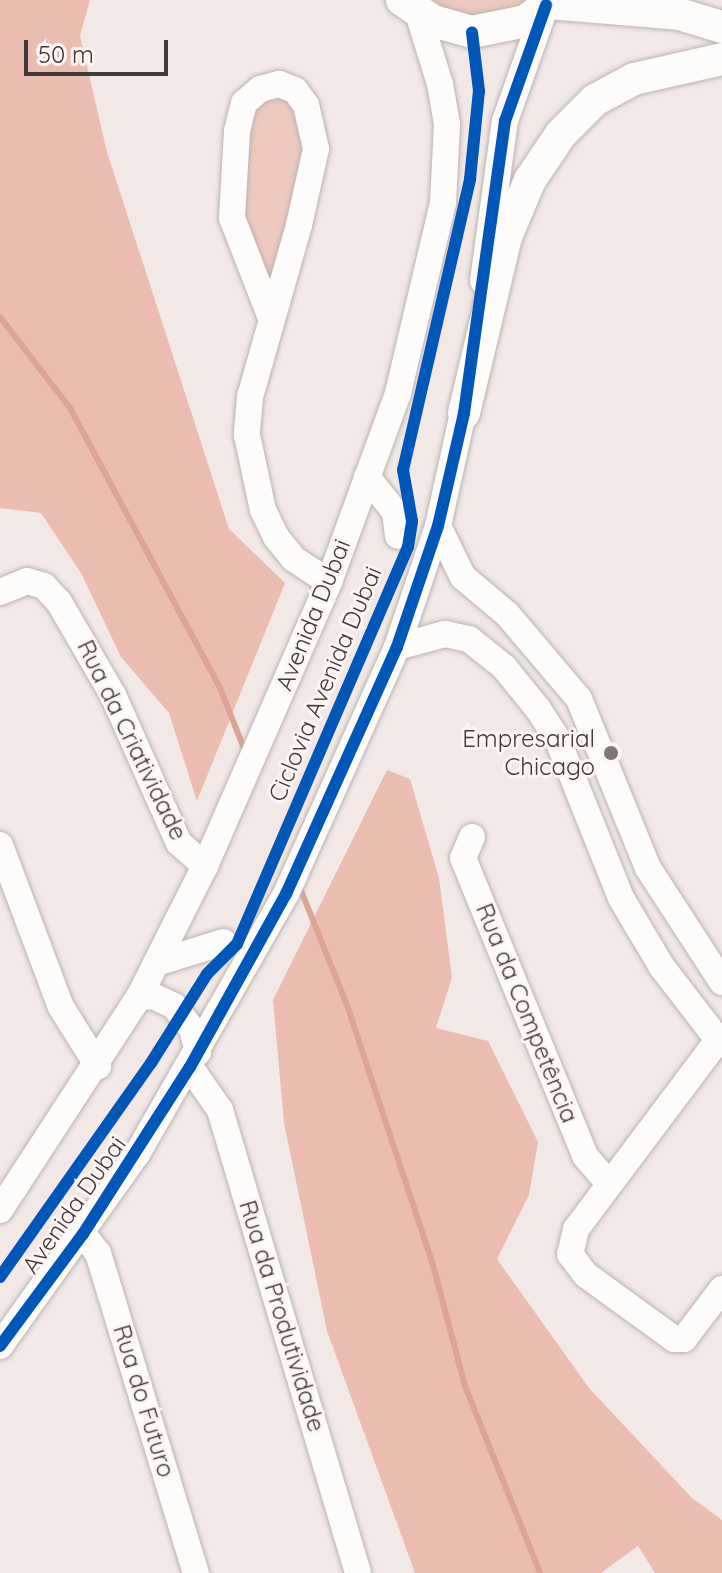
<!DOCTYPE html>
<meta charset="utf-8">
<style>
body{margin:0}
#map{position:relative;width:722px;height:1573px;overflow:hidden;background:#f2e9e6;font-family:Quicksand,sans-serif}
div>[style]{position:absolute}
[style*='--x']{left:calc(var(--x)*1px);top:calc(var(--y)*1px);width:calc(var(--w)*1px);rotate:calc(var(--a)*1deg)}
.green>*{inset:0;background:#edc8be}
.forest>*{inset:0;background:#ebbcb0}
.stream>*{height:6px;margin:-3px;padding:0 3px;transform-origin:3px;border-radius:3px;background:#dca496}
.roads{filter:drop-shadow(0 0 2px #bbb4b2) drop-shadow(0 0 2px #bbb4b2)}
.minor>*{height:26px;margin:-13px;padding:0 13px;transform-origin:13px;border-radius:13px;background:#fdfcfb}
.major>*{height:32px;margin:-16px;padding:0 16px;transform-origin:16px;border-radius:16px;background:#fdfcfb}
.cycleway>*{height:12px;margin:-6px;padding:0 6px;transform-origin:6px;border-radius:6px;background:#0057b8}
.dots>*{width:22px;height:22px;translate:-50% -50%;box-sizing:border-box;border:4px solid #fcf5f3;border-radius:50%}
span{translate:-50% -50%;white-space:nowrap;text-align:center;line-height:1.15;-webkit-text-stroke:6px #fcf5f3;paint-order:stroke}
.street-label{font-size:24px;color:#413a38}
.poi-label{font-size:24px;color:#413a38}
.right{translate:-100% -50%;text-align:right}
.scale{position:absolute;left:24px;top:40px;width:144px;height:36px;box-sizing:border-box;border:4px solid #413a38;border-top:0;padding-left:10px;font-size:24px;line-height:28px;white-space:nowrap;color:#413a38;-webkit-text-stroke:6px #fcf5f3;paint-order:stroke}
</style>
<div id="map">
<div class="green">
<div style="clip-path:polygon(431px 0,533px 0,510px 12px,483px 17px,455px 13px)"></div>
<div style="clip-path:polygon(264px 93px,292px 96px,309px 133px,272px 292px,242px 229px,250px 106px)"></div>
</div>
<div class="forest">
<div style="clip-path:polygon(0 0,90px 0,80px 36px,107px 152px,229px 529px,285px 583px,197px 801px,169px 713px,121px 657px,81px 573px,41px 513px,0 508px)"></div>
<div style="clip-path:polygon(387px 770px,410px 779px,439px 878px,452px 978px,436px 1028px,488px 1041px,538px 1142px,529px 1195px,497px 1259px,589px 1388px,692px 1498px,722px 1520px,722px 1573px,655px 1573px,638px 1546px,601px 1573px,415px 1573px,327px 1331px,284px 1123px,273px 1000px)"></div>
</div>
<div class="stream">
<div style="--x:0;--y:317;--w:115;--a:52.4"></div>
<div style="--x:70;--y:408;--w:318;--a:61.8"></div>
<div style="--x:220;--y:688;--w:68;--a:68.4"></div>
<div style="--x:300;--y:888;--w:126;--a:68.1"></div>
<div style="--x:347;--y:1005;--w:274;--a:71.7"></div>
<div style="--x:433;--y:1265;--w:125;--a:75.2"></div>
<div style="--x:465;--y:1386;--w:201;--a:68.1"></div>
</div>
<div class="roads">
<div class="minor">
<div style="--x:483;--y:281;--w:162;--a:-82.2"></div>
<div style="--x:505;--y:121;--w:123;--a:-70.5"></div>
<div style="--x:271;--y:318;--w:107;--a:-111.3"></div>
<div style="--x:232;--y:218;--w:87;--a:-86.7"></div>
<div style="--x:237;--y:131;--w:29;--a:-76"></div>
<div style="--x:244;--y:103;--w:21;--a:-41"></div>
<div style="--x:260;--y:89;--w:20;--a:-15"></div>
<div style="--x:279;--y:84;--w:17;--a:21"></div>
<div style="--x:295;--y:90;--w:19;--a:54"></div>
<div style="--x:306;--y:105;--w:45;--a:77.2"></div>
<div style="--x:316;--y:149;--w:78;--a:102.6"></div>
<div style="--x:299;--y:225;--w:179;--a:105.9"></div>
<div style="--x:250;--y:397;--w:38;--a:95"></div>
<div style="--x:247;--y:435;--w:77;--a:78"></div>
<div style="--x:263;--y:510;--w:30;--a:64"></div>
<div style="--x:276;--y:537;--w:28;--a:51"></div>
<div style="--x:294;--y:559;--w:42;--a:33.3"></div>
<div style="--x:367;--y:477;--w:45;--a:51.3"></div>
<div style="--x:395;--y:512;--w:24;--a:83"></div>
<div style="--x:438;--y:526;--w:57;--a:63.9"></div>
<div style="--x:463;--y:577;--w:57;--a:40.1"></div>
<div style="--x:507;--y:614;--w:111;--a:49.7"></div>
<div style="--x:579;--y:699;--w:183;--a:67.8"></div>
<div style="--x:648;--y:868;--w:136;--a:57"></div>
<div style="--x:0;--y:592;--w:29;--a:-22"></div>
<div style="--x:27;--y:581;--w:18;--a:16"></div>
<div style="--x:44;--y:586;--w:22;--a:47"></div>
<div style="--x:59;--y:602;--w:108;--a:59.9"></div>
<div style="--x:113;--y:695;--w:162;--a:66"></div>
<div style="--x:179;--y:843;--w:35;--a:41"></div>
<div style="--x:397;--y:647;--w:50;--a:-15.2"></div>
<div style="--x:445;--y:634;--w:25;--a:12"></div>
<div style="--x:469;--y:639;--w:45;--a:38.7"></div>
<div style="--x:504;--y:667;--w:54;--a:51"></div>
<div style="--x:538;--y:709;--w:35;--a:57"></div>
<div style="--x:557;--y:738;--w:172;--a:68.2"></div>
<div style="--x:621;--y:898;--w:80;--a:59.3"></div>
<div style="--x:662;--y:967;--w:98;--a:52.4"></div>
<div style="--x:472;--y:837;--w:23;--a:113"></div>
<div style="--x:463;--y:858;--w:322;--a:67.7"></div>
<div style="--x:585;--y:1156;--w:35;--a:49"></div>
<div style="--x:0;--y:845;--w:173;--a:69.4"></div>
<div style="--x:61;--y:1007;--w:70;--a:57.9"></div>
<div style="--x:156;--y:963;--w:71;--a:-17.2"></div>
<div style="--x:139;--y:997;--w:14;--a:-4"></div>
<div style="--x:153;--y:996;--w:23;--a:25"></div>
<div style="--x:174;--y:1006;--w:29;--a:52"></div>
<div style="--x:192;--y:1029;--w:24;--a:75"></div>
<div style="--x:718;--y:1040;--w:236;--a:126.9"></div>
<div style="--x:576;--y:1229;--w:26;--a:103"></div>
<div style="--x:570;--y:1254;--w:26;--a:53"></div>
<div style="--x:586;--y:1275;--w:109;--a:36"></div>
<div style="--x:674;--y:1339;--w:10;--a:0"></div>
<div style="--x:684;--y:1339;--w:63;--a:-52.8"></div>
<div style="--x:190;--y:1067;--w:52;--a:55.1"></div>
<div style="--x:220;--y:1110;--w:483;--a:73.4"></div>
<div style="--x:0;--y:1210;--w:254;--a:-56.9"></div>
<div style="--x:139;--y:997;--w:147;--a:-63.3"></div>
<div style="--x:205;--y:866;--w:310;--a:-66.4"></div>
<div style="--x:329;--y:582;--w:201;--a:-69.9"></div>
<div style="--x:398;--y:393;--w:195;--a:-76.7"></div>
<div style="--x:443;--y:203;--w:79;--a:-87.1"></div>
<div style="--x:447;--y:124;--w:41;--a:-99.9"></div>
<div style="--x:440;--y:84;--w:74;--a:-107.2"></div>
<div style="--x:83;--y:1234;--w:24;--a:52"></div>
<div style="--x:98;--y:1253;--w:335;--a:73"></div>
<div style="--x:0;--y:1346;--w:236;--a:-54.5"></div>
<div style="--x:137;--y:1154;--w:300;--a:-60.2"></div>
<div style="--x:286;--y:894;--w:271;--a:-65.8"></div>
<div style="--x:397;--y:647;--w:128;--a:-71.3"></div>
<div style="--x:438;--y:526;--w:134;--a:-77.5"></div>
</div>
<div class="major">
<div style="--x:402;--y:0;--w:37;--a:34"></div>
<div style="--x:433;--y:21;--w:41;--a:15.8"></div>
<div style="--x:472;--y:32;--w:55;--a:-11.5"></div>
<div style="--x:526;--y:21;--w:33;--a:-39"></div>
<div style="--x:549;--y:3;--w:130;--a:4.8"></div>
<div style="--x:679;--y:14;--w:45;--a:16.8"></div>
<div style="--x:464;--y:413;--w:181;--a:-76.6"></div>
<div style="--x:506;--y:237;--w:62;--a:-67.2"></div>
<div style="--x:530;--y:180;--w:55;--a:-56"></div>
<div style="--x:561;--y:134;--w:48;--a:-45"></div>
<div style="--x:595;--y:100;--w:44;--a:-28.3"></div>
<div style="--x:634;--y:79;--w:90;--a:-12.8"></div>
</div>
</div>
<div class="cycleway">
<div style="--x:0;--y:1277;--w:262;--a:-54.8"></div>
<div style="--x:151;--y:1063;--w:105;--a:-57.8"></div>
<div style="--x:207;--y:974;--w:42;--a:-45"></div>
<div style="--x:237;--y:944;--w:432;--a:-66.7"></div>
<div style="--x:408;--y:547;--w:26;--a:-81"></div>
<div style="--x:412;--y:521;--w:52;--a:-100"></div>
<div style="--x:403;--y:470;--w:299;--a:-77"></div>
<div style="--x:470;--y:179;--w:88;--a:-84.2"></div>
<div style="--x:479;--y:91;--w:59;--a:-96.8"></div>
<div style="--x:0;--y:1346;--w:139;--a:-53.5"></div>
<div style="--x:83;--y:1234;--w:198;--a:-57.4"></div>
<div style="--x:190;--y:1067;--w:198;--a:-61"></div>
<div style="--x:286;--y:894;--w:271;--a:-65.8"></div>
<div style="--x:397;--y:647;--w:128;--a:-71.3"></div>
<div style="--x:438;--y:526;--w:116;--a:-77"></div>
<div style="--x:464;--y:413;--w:295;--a:-82"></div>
<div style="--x:505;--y:121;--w:123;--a:-70.5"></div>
</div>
<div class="dots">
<div style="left:611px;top:753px;background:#7f7775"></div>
</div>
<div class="street-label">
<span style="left:313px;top:615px;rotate:-68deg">Avenida Dubai</span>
<span style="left:325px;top:684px;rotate:-67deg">Ciclovia Avenida Dubai</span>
<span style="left:132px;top:740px;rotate:64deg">Rua da Criatividade</span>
<span style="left:527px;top:1013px;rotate:68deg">Rua da Competência</span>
<span style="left:74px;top:1205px;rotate:-55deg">Avenida Dubai</span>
<span style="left:282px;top:1316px;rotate:73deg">Rua da Produtividade</span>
<span style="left:144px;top:1401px;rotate:73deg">Rua do Futuro</span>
</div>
<div class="poi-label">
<span class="right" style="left:595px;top:753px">Empresarial<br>Chicago</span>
</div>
<div class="scale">50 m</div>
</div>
